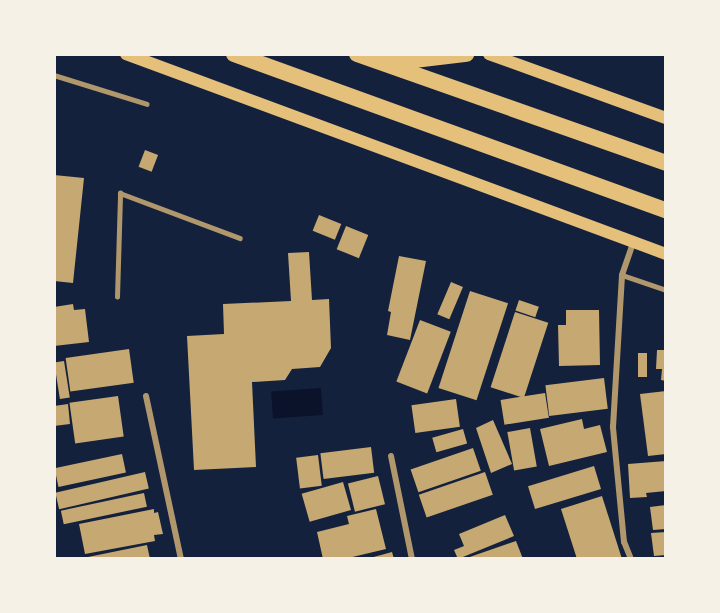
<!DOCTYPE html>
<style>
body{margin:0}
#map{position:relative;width:720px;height:613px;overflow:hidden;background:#14213d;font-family:Manrope,sans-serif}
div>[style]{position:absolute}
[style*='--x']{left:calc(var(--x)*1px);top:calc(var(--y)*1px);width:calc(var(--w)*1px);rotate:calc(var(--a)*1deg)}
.water>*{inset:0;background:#0b132b;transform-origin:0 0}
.building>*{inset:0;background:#c6a872;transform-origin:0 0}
.service>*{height:4.5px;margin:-2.25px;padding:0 2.25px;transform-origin:2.25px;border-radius:2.25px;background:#b1986c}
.minor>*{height:6px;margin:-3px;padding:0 3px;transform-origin:3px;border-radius:3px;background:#b1986c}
.secondary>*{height:12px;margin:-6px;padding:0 6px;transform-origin:6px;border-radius:6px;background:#e5c07b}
.motorway>*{height:16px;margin:-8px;padding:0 8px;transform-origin:8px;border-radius:8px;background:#e5c07b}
span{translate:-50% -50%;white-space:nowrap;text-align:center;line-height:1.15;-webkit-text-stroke:4.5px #f6f1e7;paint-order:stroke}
.frame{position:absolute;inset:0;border:56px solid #f6f1e7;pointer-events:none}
</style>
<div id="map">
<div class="water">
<div style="left:321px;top:388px;width:27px;height:50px;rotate:86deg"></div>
</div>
<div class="building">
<div style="left:145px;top:150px;width:14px;height:18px;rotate:21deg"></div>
<div style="clip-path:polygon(54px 175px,84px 178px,73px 283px,54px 281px)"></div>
<div style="left:319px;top:215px;width:24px;height:17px;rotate:22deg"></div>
<div style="left:346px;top:226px;width:24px;height:25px;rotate:22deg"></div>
<div style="clip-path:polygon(309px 252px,312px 300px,329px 299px,331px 348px,320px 367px,292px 369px,285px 380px,252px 382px,256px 467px,194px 470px,187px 336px,224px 334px,223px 304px,291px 301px,288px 253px)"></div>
<div style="clip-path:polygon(399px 256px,426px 261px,410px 340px,387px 335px,391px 312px,388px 311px)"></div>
<div style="left:451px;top:282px;width:13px;height:35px;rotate:23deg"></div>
<div style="left:470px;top:291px;width:40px;height:102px;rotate:18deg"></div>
<div style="left:519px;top:300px;width:21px;height:11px;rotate:19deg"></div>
<div style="clip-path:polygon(73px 304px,74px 310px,85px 309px,89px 342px,54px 346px,54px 307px)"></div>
<div style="clip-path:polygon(566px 310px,599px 310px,600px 365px,559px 366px,558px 325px,566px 325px)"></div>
<div style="left:515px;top:312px;width:35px;height:79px;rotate:18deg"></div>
<div style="left:420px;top:320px;width:33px;height:66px;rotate:21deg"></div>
<div style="left:129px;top:349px;width:34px;height:64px;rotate:82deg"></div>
<div style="clip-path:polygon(657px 350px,666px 350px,666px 381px,661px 380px,662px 369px,656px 369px)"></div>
<div style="left:638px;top:353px;width:9px;height:24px"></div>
<div style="left:64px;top:361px;width:37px;height:10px;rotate:81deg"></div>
<div style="left:604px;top:378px;width:31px;height:59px;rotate:83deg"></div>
<div style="clip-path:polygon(666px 391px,666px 454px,648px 456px,640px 394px)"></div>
<div style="left:545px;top:393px;width:25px;height:45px;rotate:81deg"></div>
<div style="left:118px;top:396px;width:41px;height:49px;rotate:82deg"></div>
<div style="left:456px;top:399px;width:28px;height:45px;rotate:82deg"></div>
<div style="clip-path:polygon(68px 404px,70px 424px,54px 426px,54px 406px)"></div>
<div style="clip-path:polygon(582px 419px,584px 429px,600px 425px,607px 452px,549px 466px,540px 429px)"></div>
<div style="clip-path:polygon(493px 420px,512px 464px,491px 473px,476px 428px)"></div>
<div style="left:530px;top:428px;width:39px;height:23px;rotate:80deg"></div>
<div style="left:463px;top:429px;width:15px;height:32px;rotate:74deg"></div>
<div style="left:371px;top:447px;width:26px;height:51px;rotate:83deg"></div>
<div style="left:473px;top:448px;width:24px;height:66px;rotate:71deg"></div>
<div style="left:122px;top:454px;width:19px;height:69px;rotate:78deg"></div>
<div style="left:318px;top:455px;width:31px;height:22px;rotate:83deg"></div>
<div style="clip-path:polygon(666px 461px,666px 491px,646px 493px,647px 497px,630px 498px,628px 464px)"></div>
<div style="left:594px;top:466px;width:24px;height:69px;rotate:73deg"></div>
<div style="left:145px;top:472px;width:17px;height:92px;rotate:77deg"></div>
<div style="left:485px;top:472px;width:24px;height:70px;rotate:71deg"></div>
<div style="left:378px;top:476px;width:29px;height:31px;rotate:76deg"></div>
<div style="left:343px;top:482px;width:29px;height:43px;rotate:74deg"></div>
<div style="left:144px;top:493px;width:14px;height:85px;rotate:78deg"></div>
<div style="clip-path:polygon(602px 496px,622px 559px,577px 559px,561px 509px)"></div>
<div style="clip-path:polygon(666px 505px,666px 529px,653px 530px,650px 507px)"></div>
<div style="clip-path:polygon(154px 509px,154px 513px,158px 512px,163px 534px,154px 535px,155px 541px,85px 554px,79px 524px)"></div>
<div style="clip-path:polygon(376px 509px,386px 549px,344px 559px,323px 559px,317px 532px,349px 524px,347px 516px)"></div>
<div style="clip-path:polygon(505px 515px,514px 536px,458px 559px,454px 550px,464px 546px,459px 534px)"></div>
<div style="clip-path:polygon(666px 532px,666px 555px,654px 556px,651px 533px)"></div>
<div style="clip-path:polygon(516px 541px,523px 559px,464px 559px)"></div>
<div style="clip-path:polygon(147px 545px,150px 559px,83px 559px,83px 558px)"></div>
<div style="clip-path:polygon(392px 552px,394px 559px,370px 559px,370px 558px)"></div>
</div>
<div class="service">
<div style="--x:54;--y:75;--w:97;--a:17.3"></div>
<div style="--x:622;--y:275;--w:46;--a:18.8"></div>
<div style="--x:117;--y:297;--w:104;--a:-88.3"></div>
<div style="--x:120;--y:193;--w:128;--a:20.6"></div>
</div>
<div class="minor">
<div style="--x:146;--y:396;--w:167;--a:77.9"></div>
<div style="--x:391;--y:456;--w:105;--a:78.5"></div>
<div style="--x:631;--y:559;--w:18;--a:-112"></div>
<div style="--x:624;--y:542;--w:116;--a:-95.5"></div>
<div style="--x:613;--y:427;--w:152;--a:-86.6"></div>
<div style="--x:622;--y:275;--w:34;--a:-71"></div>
</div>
<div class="secondary">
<div style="--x:126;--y:54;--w:576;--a:20.32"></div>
<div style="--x:489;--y:54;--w:188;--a:19.9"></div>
</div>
<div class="motorway">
<div style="--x:234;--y:54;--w:459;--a:19.9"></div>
<div style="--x:357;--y:54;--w:328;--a:19.4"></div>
<div style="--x:389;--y:63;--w:78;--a:-6.7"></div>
</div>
<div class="frame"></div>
</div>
